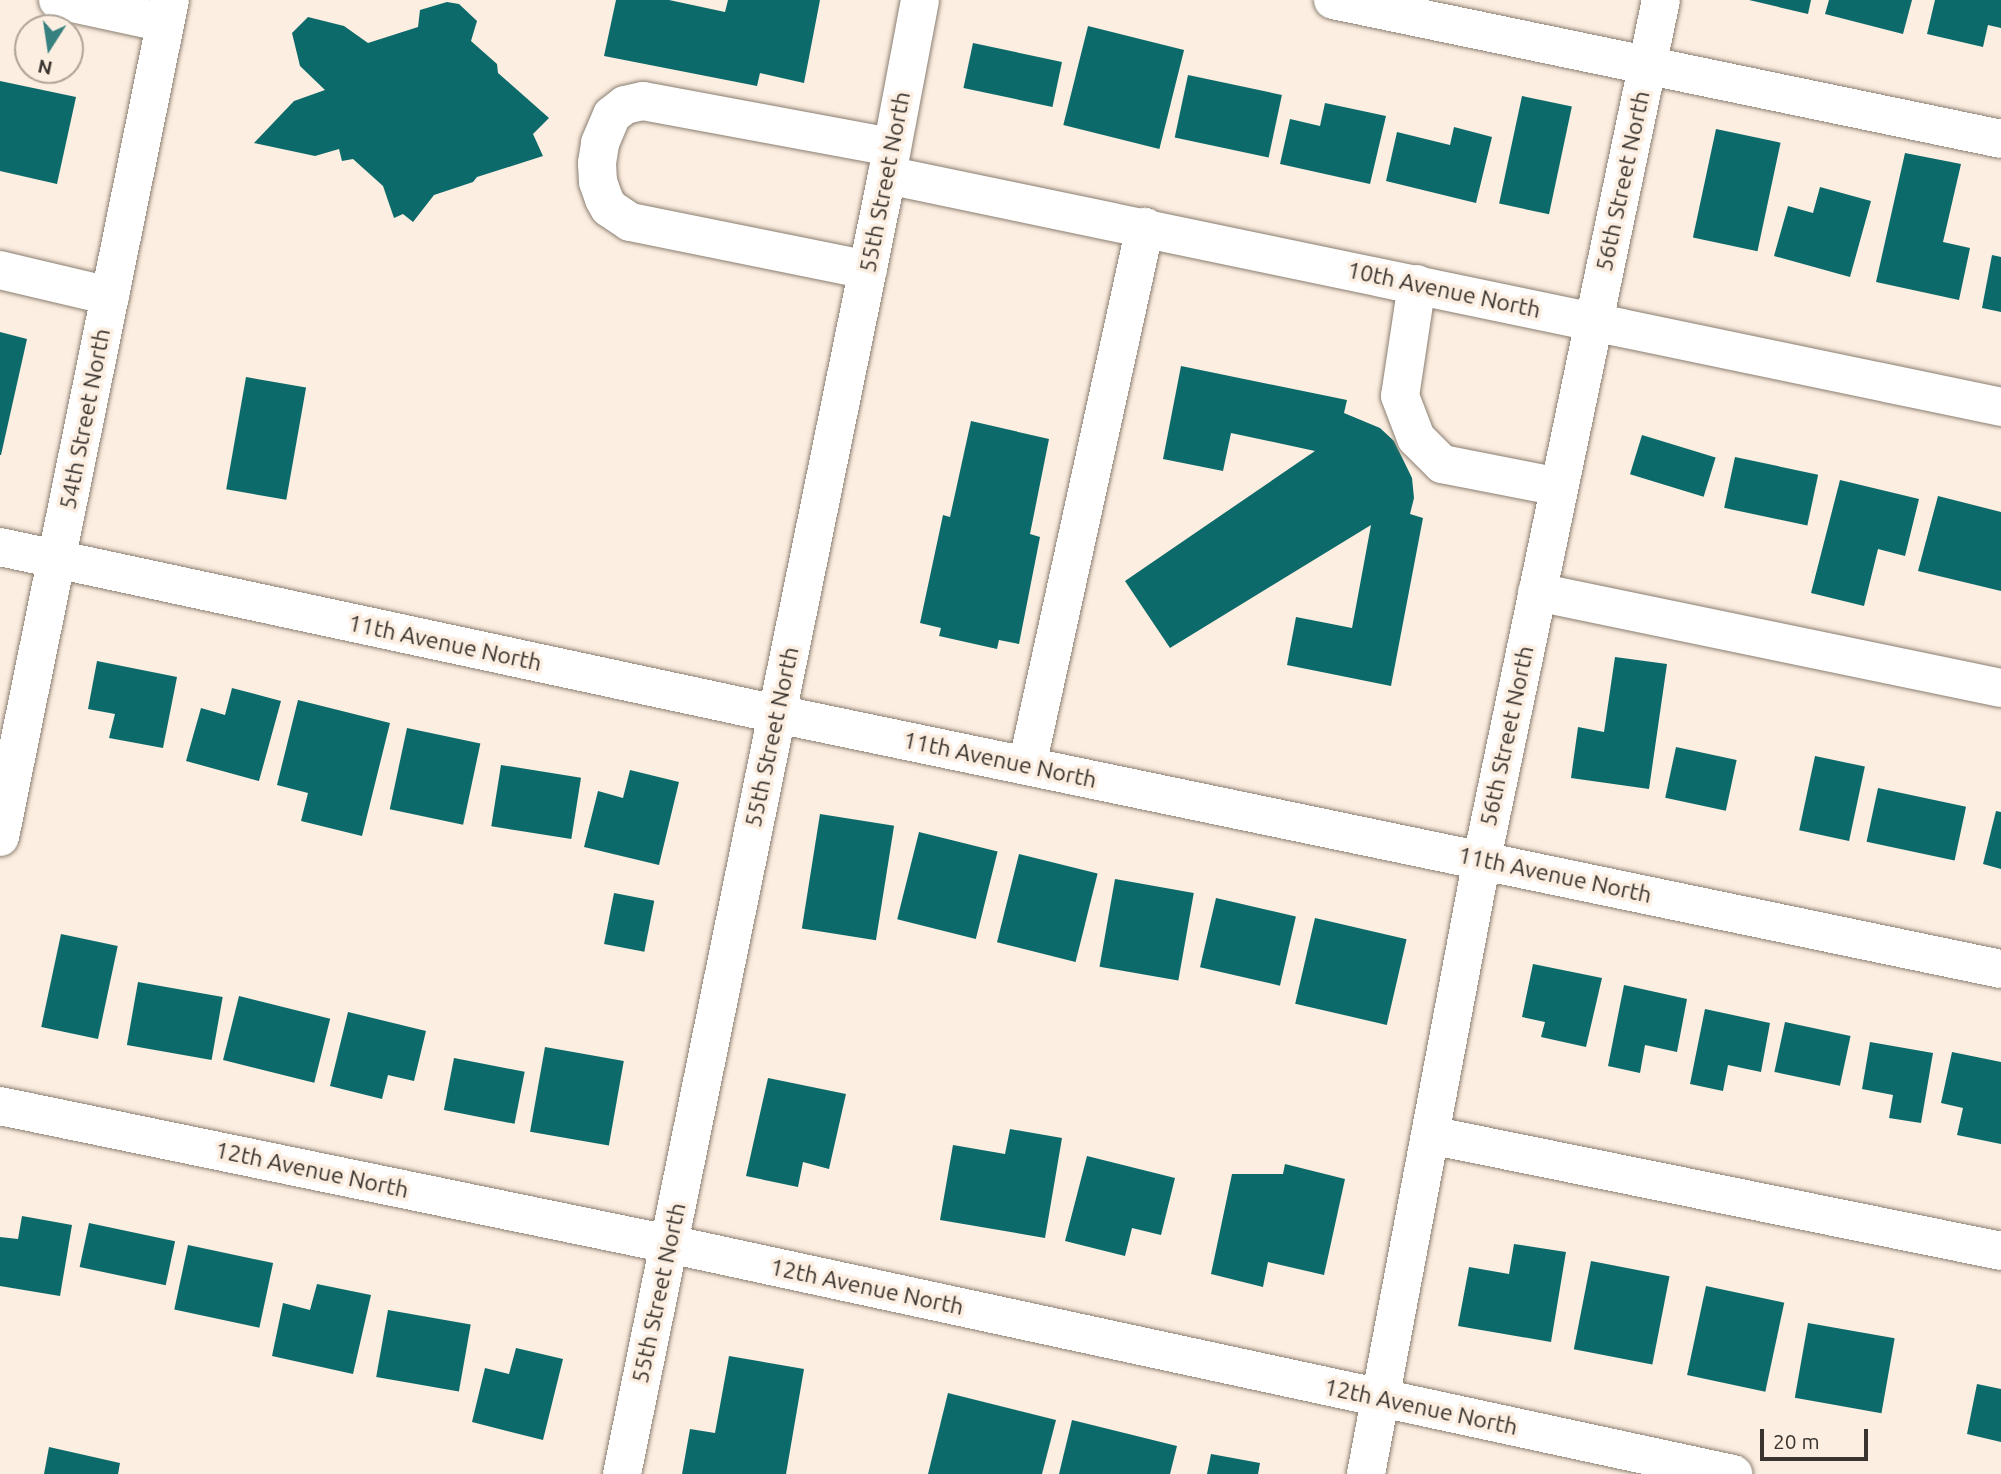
<!DOCTYPE html>
<style>
body{margin:0}
#map{position:relative;width:2001px;height:1474px;overflow:hidden;background:#fceee0;font-family:Ubuntu,sans-serif}
div>[style]{position:absolute}
[style*='--x']{left:calc(var(--x)*1px);top:calc(var(--y)*1px);width:calc(var(--w)*1px);rotate:calc(var(--a)*1deg)}
.building>*{inset:0;background:#0d6a6a;transform-origin:0 0}
.roads{filter:drop-shadow(0 0 2px #8a7e71) drop-shadow(0 0 2px #8a7e71)}
.minor>*{height:38px;margin:-19px;padding:0 19px;transform-origin:19px;border-radius:19px;background:#fff}
span{translate:-50% -50%;white-space:nowrap;text-align:center;line-height:1.15;-webkit-text-stroke:7px #fceee0;paint-order:stroke}
.street-label{font-size:23px;color:#39342f}
.north{position:absolute;left:14px;top:14px;width:70px;height:70px;box-sizing:border-box;background:#fceee0;border:2px solid #aea499;border-radius:50%;rotate:192deg;font-size:19px;font-weight:700;line-height:28px;text-align:center;color:#39342f}
.north::after{content:'';display:block;margin:auto;width:24px;height:32px;background:#378080;clip-path:polygon(50% 0,100% 100%,50% 72%,0 100%)}
.scale{position:absolute;left:1760px;top:1429px;width:108px;height:32px;box-sizing:border-box;border:4px solid #39342f;border-top:0;padding-left:9px;font-size:21px;line-height:24px;white-space:nowrap;color:#39342f;-webkit-text-stroke:5px #fceee0;paint-order:stroke}
</style>
<div id="map">
<div class="building">
<div style="clip-path:polygon(616px 0,669px 0,725px 12px,728px 0,820px 0,804px 83px,760px 73px,757px 86px,604px 56px)"></div>
<div style="clip-path:polygon(1749px 0,1811px 0,1808px 14px)"></div>
<div style="clip-path:polygon(1829px 0,1912px 0,1903px 34px,1825px 14px)"></div>
<div style="clip-path:polygon(1935px 0,2001px 0,2001px 28px,1988px 25px,1983px 47px,1927px 34px)"></div>
<div style="clip-path:polygon(447px 2px,459px 4px,477px 21px,471px 41px,497px 64px,498px 73px,549px 118px,533px 134px,543px 156px,477px 177px,473px 182px,434px 195px,413px 222px,403px 214px,394px 218px,383px 186px,353px 159px,342px 161px,339px 149px,315px 156px,254px 143px,294px 101px,325px 90px,300px 66px,292px 33px,308px 17px,344px 26px,368px 43px,418px 27px,420px 10px)"></div>
<div style="left:1088px;top:26px;width:99px;height:102px;rotate:14deg"></div>
<div style="left:973px;top:43px;width:91px;height:46px;rotate:12deg"></div>
<div style="left:1188px;top:75px;width:96px;height:64px;rotate:12deg"></div>
<div style="clip-path:polygon(0 81px,76px 97px,57px 184px,0 171px)"></div>
<div style="left:1522px;top:96px;width:51px;height:110px;rotate:12deg"></div>
<div style="clip-path:polygon(1325px 103px,1386px 116px,1370px 184px,1280px 164px,1290px 119px,1320px 126px)"></div>
<div style="clip-path:polygon(1454px 127px,1492px 137px,1476px 203px,1386px 181px,1397px 132px,1450px 145px)"></div>
<div style="left:1716px;top:129px;width:66px;height:111px;rotate:12deg"></div>
<div style="clip-path:polygon(1905px 153px,1961px 164px,1943px 242px,1970px 248px,1959px 300px,1876px 282px)"></div>
<div style="clip-path:polygon(1820px 187px,1871px 201px,1850px 277px,1774px 256px,1788px 206px,1813px 213px)"></div>
<div style="clip-path:polygon(1992px 255px,2001px 257px,2001px 312px,1982px 308px)"></div>
<div style="clip-path:polygon(0 332px,27px 339px,1px 455px,0 455px)"></div>
<div style="clip-path:polygon(1181px 366px,1347px 400px,1344px 413px,1380px 428px,1394px 441px,1412px 478px,1414px 498px,1410px 514px,1423px 518px,1391px 686px,1287px 665px,1296px 617px,1352px 628px,1371px 525px,1170px 648px,1125px 581px,1315px 451px,1231px 433px,1223px 471px,1163px 459px)"></div>
<div style="left:246px;top:377px;width:61px;height:114px;rotate:10deg"></div>
<div style="clip-path:polygon(971px 421px,1049px 439px,1030px 534px,1040px 537px,1019px 644px,999px 640px,997px 649px,939px 636px,941px 628px,920px 623px,943px 515px,950px 517px)"></div>
<div style="left:1642px;top:435px;width:77px;height:41px;rotate:17deg"></div>
<div style="left:1735px;top:457px;width:85px;height:52px;rotate:12deg"></div>
<div style="clip-path:polygon(1840px 480px,1919px 499px,1905px 556px,1878px 549px,1864px 606px,1811px 593px)"></div>
<div style="clip-path:polygon(1938px 496px,2001px 512px,2001px 591px,1918px 571px)"></div>
<div style="clip-path:polygon(1615px 657px,1667px 664px,1649px 789px,1571px 778px,1578px 727px,1604px 732px)"></div>
<div style="clip-path:polygon(97px 661px,177px 677px,163px 748px,109px 738px,115px 714px,88px 709px)"></div>
<div style="clip-path:polygon(232px 688px,281px 701px,259px 781px,186px 761px,201px 708px,225px 715px)"></div>
<div style="clip-path:polygon(298px 700px,390px 723px,362px 836px,301px 821px,308px 793px,277px 785px)"></div>
<div style="left:407px;top:728px;width:75px;height:83px;rotate:12deg"></div>
<div style="left:1676px;top:747px;width:62px;height:52px;rotate:12deg"></div>
<div style="left:1815px;top:756px;width:51px;height:76px;rotate:12deg"></div>
<div style="left:501px;top:765px;width:81px;height:62px;rotate:9deg"></div>
<div style="clip-path:polygon(630px 770px,679px 782px,659px 865px,584px 847px,598px 791px,623px 798px)"></div>
<div style="left:1878px;top:788px;width:90px;height:55px;rotate:12deg"></div>
<div style="clip-path:polygon(1996px 811px,2001px 812px,2001px 869px,1983px 864px)"></div>
<div style="left:820px;top:814px;width:75px;height:116px;rotate:9deg"></div>
<div style="left:919px;top:832px;width:81px;height:90px;rotate:14deg"></div>
<div style="left:1019px;top:854px;width:81px;height:91px;rotate:14deg"></div>
<div style="left:1115px;top:879px;width:80px;height:89px;rotate:10deg"></div>
<div style="left:614px;top:893px;width:41px;height:52px;rotate:11deg"></div>
<div style="left:1216px;top:898px;width:82px;height:71px;rotate:13deg"></div>
<div style="left:1315px;top:918px;width:94px;height:88px;rotate:13deg"></div>
<div style="left:61px;top:934px;width:58px;height:95px;rotate:12deg"></div>
<div style="clip-path:polygon(1533px 964px,1602px 978px,1586px 1047px,1541px 1037px,1545px 1022px,1522px 1017px)"></div>
<div style="left:138px;top:982px;width:86px;height:64px;rotate:10deg"></div>
<div style="clip-path:polygon(1624px 985px,1687px 999px,1677px 1052px,1645px 1045px,1640px 1073px,1608px 1066px)"></div>
<div style="left:239px;top:996px;width:94px;height:66px;rotate:14deg"></div>
<div style="clip-path:polygon(1705px 1009px,1770px 1023px,1761px 1072px,1728px 1065px,1723px 1091px,1690px 1084px)"></div>
<div style="clip-path:polygon(348px 1012px,426px 1031px,414px 1081px,388px 1075px,382px 1099px,330px 1086px)"></div>
<div style="left:1785px;top:1022px;width:67px;height:51px;rotate:12deg"></div>
<div style="clip-path:polygon(1870px 1042px,1933px 1053px,1921px 1123px,1889px 1118px,1893px 1095px,1862px 1089px)"></div>
<div style="left:545px;top:1047px;width:80px;height:86px;rotate:10deg"></div>
<div style="clip-path:polygon(1952px 1052px,2001px 1062px,2001px 1144px,1957px 1135px,1963px 1108px,1941px 1103px)"></div>
<div style="left:454px;top:1058px;width:72px;height:53px;rotate:11deg"></div>
<div style="clip-path:polygon(768px 1078px,846px 1094px,829px 1169px,803px 1162px,798px 1187px,746px 1176px)"></div>
<div style="clip-path:polygon(1010px 1129px,1062px 1138px,1045px 1238px,940px 1220px,953px 1145px,1005px 1154px)"></div>
<div style="clip-path:polygon(1087px 1156px,1175px 1178px,1161px 1235px,1132px 1228px,1125px 1256px,1065px 1241px)"></div>
<div style="clip-path:polygon(1285px 1164px,1345px 1179px,1324px 1275px,1268px 1262px,1263px 1287px,1211px 1274px,1232px 1174px,1283px 1174px)"></div>
<div style="clip-path:polygon(22px 1216px,72px 1225px,60px 1296px,0 1286px,0 1237px,18px 1239px)"></div>
<div style="left:89px;top:1223px;width:88px;height:45px;rotate:12deg"></div>
<div style="clip-path:polygon(1514px 1244px,1566px 1252px,1551px 1342px,1458px 1326px,1469px 1267px,1509px 1274px)"></div>
<div style="left:188px;top:1245px;width:87px;height:66px;rotate:12deg"></div>
<div style="left:1591px;top:1261px;width:80px;height:90px;rotate:11deg"></div>
<div style="clip-path:polygon(317px 1284px,371px 1295px,353px 1374px,272px 1356px,283px 1303px,310px 1310px)"></div>
<div style="left:1706px;top:1286px;width:80px;height:91px;rotate:12deg"></div>
<div style="left:388px;top:1310px;width:84px;height:68px;rotate:10deg"></div>
<div style="left:1808px;top:1323px;width:88px;height:76px;rotate:10deg"></div>
<div style="clip-path:polygon(516px 1348px,563px 1359px,543px 1440px,472px 1422px,485px 1368px,509px 1374px)"></div>
<div style="clip-path:polygon(729px 1356px,804px 1369px,786px 1474px,682px 1474px,690px 1429px,715px 1433px)"></div>
<div style="clip-path:polygon(1977px 1384px,2001px 1389px,2001px 1442px,1967px 1434px)"></div>
<div style="clip-path:polygon(948px 1393px,1056px 1420px,1042px 1474px,928px 1474px)"></div>
<div style="clip-path:polygon(1072px 1420px,1177px 1446px,1170px 1474px,1059px 1474px)"></div>
<div style="clip-path:polygon(49px 1447px,120px 1463px,118px 1474px,44px 1474px)"></div>
<div style="clip-path:polygon(1211px 1454px,1260px 1463px,1258px 1474px,1207px 1474px)"></div>
</div>
<div class="roads">
<div class="minor">
<div style="--x:58;--y:0;--w:109;--a:12.1"></div>
<div style="--x:1333;--y:0;--w:682;--a:11.75"></div>
<div style="--x:887;--y:175;--w:1138;--a:11.76"></div>
<div style="--x:0;--y:270;--w:113;--a:13.3"></div>
<div style="--x:868;--y:270;--w:243;--a:-168.6"></div>
<div style="--x:630;--y:222;--w:25;--a:-146"></div>
<div style="--x:609;--y:208;--w:10;--a:-119"></div>
<div style="--x:604;--y:199;--w:18;--a:-109"></div>
<div style="--x:598;--y:182;--w:19;--a:-93"></div>
<div style="--x:597;--y:163;--w:20;--a:-81"></div>
<div style="--x:600;--y:143;--w:30;--a:-67"></div>
<div style="--x:612;--y:115;--w:16;--a:-38"></div>
<div style="--x:625;--y:105;--w:18;--a:-13"></div>
<div style="--x:643;--y:101;--w:253;--a:10.5"></div>
<div style="--x:1417;--y:284;--w:113;--a:98.6"></div>
<div style="--x:1400;--y:396;--w:45;--a:69.1"></div>
<div style="--x:1416;--y:438;--w:37;--a:45"></div>
<div style="--x:1442;--y:464;--w:119;--a:11.1"></div>
<div style="--x:0;--y:547;--w:795;--a:12.13"></div>
<div style="--x:777;--y:714;--w:1250;--a:11.77"></div>
<div style="--x:1537;--y:592;--w:474;--a:11.7"></div>
<div style="--x:1027;--y:766;--w:552;--a:-77.65"></div>
<div style="--x:0;--y:837;--w:854;--a:-78.52"></div>
<div style="--x:0;--y:1106;--w:683;--a:11.66"></div>
<div style="--x:669;--y:1244;--w:1089;--a:12.2"></div>
<div style="--x:1430;--y:1135;--w:583;--a:11.48"></div>
<div style="--x:622;--y:1474;--w:1326;--a:-78.47"></div>
<div style="--x:887;--y:175;--w:178;--a:-79.3"></div>
<div style="--x:1366;--y:1474;--w:626;--a:-79.32"></div>
<div style="--x:1482;--y:859;--w:877;--a:-78.23"></div>
</div>
</div>
<div class="street-label">
<span style="left:1623px;top:181px;rotate:-78deg">56th Street North</span>
<span style="left:885px;top:182px;rotate:-79deg">55th Street North</span>
<span style="left:1444px;top:290px;rotate:12deg">10th Avenue North</span>
<span style="left:85px;top:419px;rotate:-79deg">54th Street North</span>
<span style="left:445px;top:643px;rotate:12deg">11th Avenue North</span>
<span style="left:1507px;top:736px;rotate:-78deg">56th Street North</span>
<span style="left:772px;top:737px;rotate:-78deg">55th Street North</span>
<span style="left:1000px;top:760px;rotate:12deg">11th Avenue North</span>
<span style="left:1555px;top:875px;rotate:12deg">11th Avenue North</span>
<span style="left:312px;top:1170px;rotate:12deg">12th Avenue North</span>
<span style="left:867px;top:1287px;rotate:12deg">12th Avenue North</span>
<span style="left:659px;top:1293px;rotate:-78deg">55th Street North</span>
<span style="left:1421px;top:1407px;rotate:12deg">12th Avenue North</span>
</div>
<div class="north">N</div>
<div class="scale">20 m</div>
</div>
